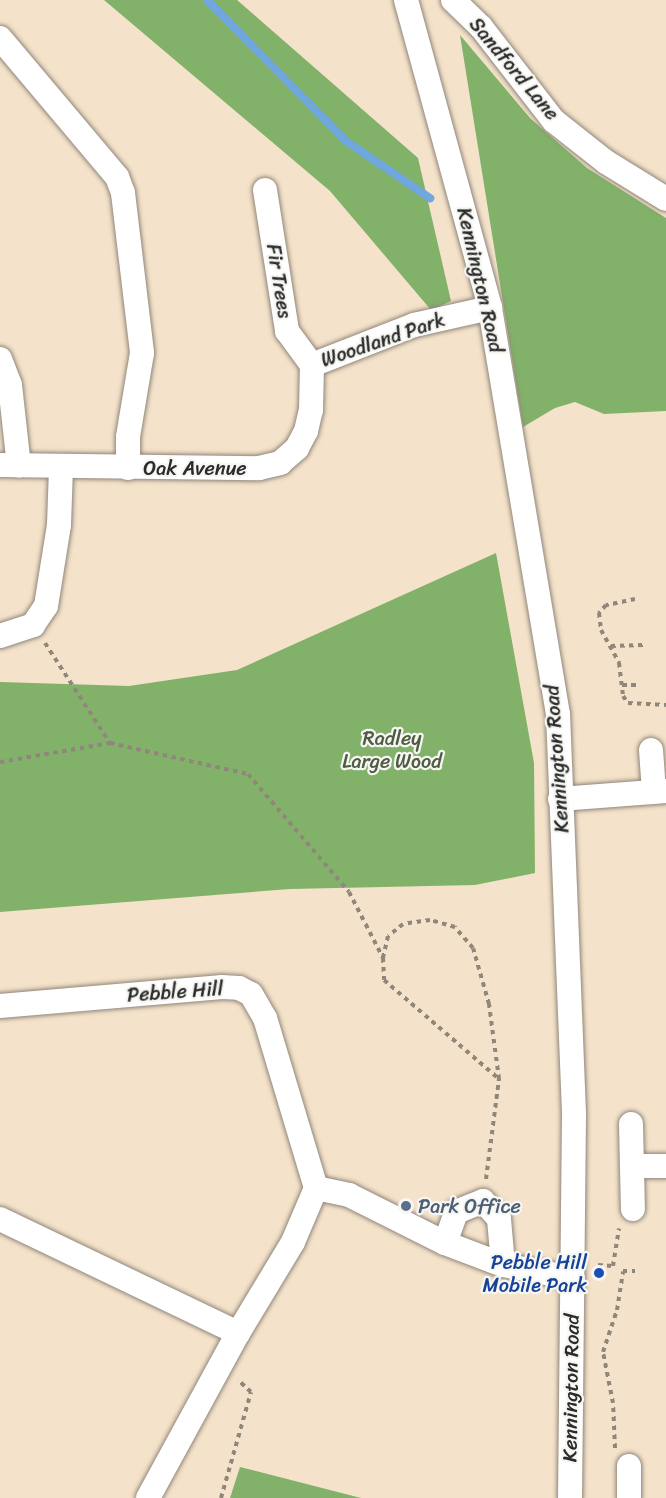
<!DOCTYPE html>
<style>
body{margin:0}
#map{position:relative;width:666px;height:1498px;overflow:hidden;background:#f4e2ca;font-family:Sriracha,sans-serif}
div>[style]{position:absolute}
[style*='--x']{left:calc(var(--x)*1px);top:calc(var(--y)*1px);width:calc(var(--w)*1px);rotate:calc(var(--a)*1deg)}
.forest>*{inset:0;background:#82b16a}
.stream>*{height:8px;margin:-4px;padding:0 4px;transform-origin:4px;border-radius:4px;background:#6fa7de}
.path>*{height:4px;margin-top:-2px;transform-origin:0;background:repeating-linear-gradient(90deg,#90867a 0 4.5px,transparent 0 9px)}
.roads{filter:drop-shadow(0 0 2px #90867a) drop-shadow(0 0 2px #90867a)}
.minor>*{height:24px;margin:-12px;padding:0 12px;transform-origin:12px;border-radius:12px;background:#fff}
.dots>*{width:16px;height:16px;translate:-50% -50%;box-sizing:border-box;border:3px solid #f6f6f2;border-radius:50%}
span{translate:-50% -50%;white-space:nowrap;text-align:center;line-height:1.15;-webkit-text-stroke:4.5px #f6f6f2;paint-order:stroke}
.street-label{font-size:20px;color:#2b2b2b}
.park-label{font-size:20px;color:#4f5c43}
.service-label{font-size:20px;color:#4e5e75}
.left{translate:0 -50%;text-align:left}
.transit-label{font-size:20px;color:#164399}
.right{translate:-100% -50%;text-align:right}
</style>
<div id="map">
<div class="forest">
<div style="clip-path:polygon(104px 0,237px 0,418px 158px,451px 301px,431px 310px,330px 191px)"></div>
<div style="clip-path:polygon(460px 35px,530px 118px,587px 168px,666px 218px,666px 411px,604px 414px,575px 402px,555px 408px,523px 427px)"></div>
<div style="clip-path:polygon(496px 553px,534px 763px,535px 873px,475px 885px,290px 889px,0 912px,0 682px,129px 686px,237px 670px)"></div>
<div style="clip-path:polygon(240px 1467px,361px 1498px,230px 1498px)"></div>
</div>
<div class="stream">
<div style="--x:207;--y:0;--w:198;--a:45.4"></div>
<div style="--x:346;--y:141;--w:102;--a:34.2"></div>
</div>
<div class="path">
<div style="--x:635;--y:599;--w:30;--a:168"></div>
<div style="--x:606;--y:605;--w:11;--a:131"></div>
<div style="--x:599;--y:613;--w:17;--a:83"></div>
<div style="--x:601;--y:630;--w:38;--a:61"></div>
<div style="--x:619;--y:663;--w:33;--a:83"></div>
<div style="--x:623;--y:696;--w:9;--a:54"></div>
<div style="--x:628;--y:703;--w:38;--a:3"></div>
<div style="--x:45;--y:643;--w:119;--a:57"></div>
<div style="--x:611;--y:646;--w:32;--a:-2"></div>
<div style="--x:622;--y:685;--w:16;--a:0"></div>
<div style="--x:0;--y:762;--w:112;--a:-9.8"></div>
<div style="--x:110;--y:743;--w:141;--a:12.7"></div>
<div style="--x:248;--y:774;--w:155;--a:49.4"></div>
<div style="--x:349;--y:892;--w:74;--a:62.7"></div>
<div style="--x:486;--y:1179;--w:101;--a:-82.6"></div>
<div style="--x:499;--y:1079;--w:76;--a:-97.6"></div>
<div style="--x:489;--y:1004;--w:58;--a:-105.9"></div>
<div style="--x:473;--y:948;--w:28;--a:-131"></div>
<div style="--x:455;--y:927;--w:26;--a:-164"></div>
<div style="--x:430;--y:920;--w:27;--a:172"></div>
<div style="--x:403;--y:924;--w:19;--a:141"></div>
<div style="--x:388;--y:936;--w:23;--a:103"></div>
<div style="--x:383;--y:958;--w:22;--a:87"></div>
<div style="--x:384;--y:980;--w:152;--a:40.7"></div>
<div style="--x:598;--y:1265;--w:15;--a:4"></div>
<div style="--x:613;--y:1266;--w:38;--a:-81"></div>
<div style="--x:615;--y:1448;--w:45;--a:-92.5"></div>
<div style="--x:613;--y:1403;--w:52;--a:-101.1"></div>
<div style="--x:603;--y:1352;--w:44;--a:-71.6"></div>
<div style="--x:617;--y:1310;--w:39;--a:-81"></div>
<div style="--x:623;--y:1271;--w:12;--a:0"></div>
<div style="--x:221;--y:1498;--w:110;--a:-74.2"></div>
<div style="--x:251;--y:1392;--w:18;--a:-137"></div>
</div>
<div class="roads">
<div class="minor">
<div style="--x:406;--y:0;--w:319;--a:74.7"></div>
<div style="--x:490;--y:308;--w:412;--a:80.5"></div>
<div style="--x:558;--y:714;--w:402;--a:87.7"></div>
<div style="--x:574;--y:1116;--w:382;--a:90.6"></div>
<div style="--x:453;--y:0;--w:39;--a:44"></div>
<div style="--x:481;--y:27;--w:119;--a:52.2"></div>
<div style="--x:554;--y:121;--w:66;--a:38.3"></div>
<div style="--x:606;--y:162;--w:70;--a:31.7"></div>
<div style="--x:0;--y:38;--w:182;--a:49.9"></div>
<div style="--x:117;--y:177;--w:17;--a:69"></div>
<div style="--x:123;--y:193;--w:161;--a:83.2"></div>
<div style="--x:142;--y:353;--w:85;--a:99.5"></div>
<div style="--x:128;--y:437;--w:31;--a:90"></div>
<div style="--x:265;--y:190;--w:143;--a:81.1"></div>
<div style="--x:287;--y:331;--w:42;--a:53.7"></div>
<div style="--x:0;--y:359;--w:28;--a:69"></div>
<div style="--x:10;--y:385;--w:81;--a:83.7"></div>
<div style="--x:312;--y:365;--w:110;--a:-21.4"></div>
<div style="--x:414;--y:325;--w:78;--a:-12.6"></div>
<div style="--x:0;--y:465;--w:259;--a:0.7"></div>
<div style="--x:259;--y:468;--w:22;--a:-13"></div>
<div style="--x:280;--y:463;--w:23;--a:-41"></div>
<div style="--x:297;--y:448;--w:19;--a:-62"></div>
<div style="--x:306;--y:431;--w:22;--a:-77"></div>
<div style="--x:311;--y:410;--w:45;--a:-88.7"></div>
<div style="--x:0;--y:636;--w:35;--a:-18"></div>
<div style="--x:33;--y:625;--w:23;--a:-56"></div>
<div style="--x:46;--y:606;--w:82;--a:-80.9"></div>
<div style="--x:59;--y:525;--w:58;--a:-88"></div>
<div style="--x:651;--y:750;--w:42;--a:85.9"></div>
<div style="--x:560;--y:799;--w:106;--a:-4.3"></div>
<div style="--x:0;--y:1006;--w:223;--a:-4.9"></div>
<div style="--x:222;--y:987;--w:17;--a:3"></div>
<div style="--x:239;--y:988;--w:13;--a:27"></div>
<div style="--x:251;--y:994;--w:28;--a:60"></div>
<div style="--x:265;--y:1018;--w:177;--a:73.3"></div>
<div style="--x:316;--y:1188;--w:59;--a:113.1"></div>
<div style="--x:293;--y:1242;--w:106;--a:121.1"></div>
<div style="--x:238;--y:1333;--w:188;--a:118.6"></div>
<div style="--x:631;--y:1124;--w:85;--a:88.7"></div>
<div style="--x:632;--y:1166;--w:34;--a:0"></div>
<div style="--x:316;--y:1188;--w:34;--a:12"></div>
<div style="--x:349;--y:1195;--w:107;--a:26.6"></div>
<div style="--x:445;--y:1243;--w:62;--a:20.8"></div>
<div style="--x:503;--y:1265;--w:71;--a:10.5"></div>
<div style="--x:0;--y:1219;--w:264;--a:25.6"></div>
<div style="--x:445;--y:1243;--w:33;--a:-70"></div>
<div style="--x:456;--y:1212;--w:29;--a:-22"></div>
<div style="--x:483;--y:1201;--w:24;--a:48"></div>
<div style="--x:499;--y:1219;--w:46;--a:85"></div>
<div style="--x:629;--y:1466;--w:32;--a:90"></div>
</div>
</div>
<div class="dots">
<div style="left:406px;top:1206px;background:#5c6f8a"></div>
<div style="left:599px;top:1273px;background:#1a4fb4"></div>
</div>
<div class="street-label">
<span style="left:514px;top:69px;rotate:50deg">Sandford Lane</span>
<span style="left:480px;top:280px;rotate:77deg">Kennington Road</span>
<span style="left:279px;top:281px;rotate:81deg">Fir Trees</span>
<span style="left:383px;top:340px;rotate:-19deg">Woodland Park</span>
<span style="left:195px;top:468px">Oak Avenue</span>
<span style="left:557px;top:759px;rotate:-94deg">Kennington Road</span>
<span style="left:175px;top:992px;rotate:-4deg">Pebble Hill</span>
<span style="left:571px;top:1388px;rotate:-89deg">Kennington Road</span>
</div>
<div class="park-label">
<span style="left:392px;top:750px">Radley<br>Large Wood</span>
</div>
<div class="service-label">
<span class="left" style="left:418px;top:1206px">Park Office</span>
</div>
<div class="transit-label">
<span class="right" style="left:587px;top:1274px">Pebble Hill<br>Mobile Park</span>
</div>
</div>
